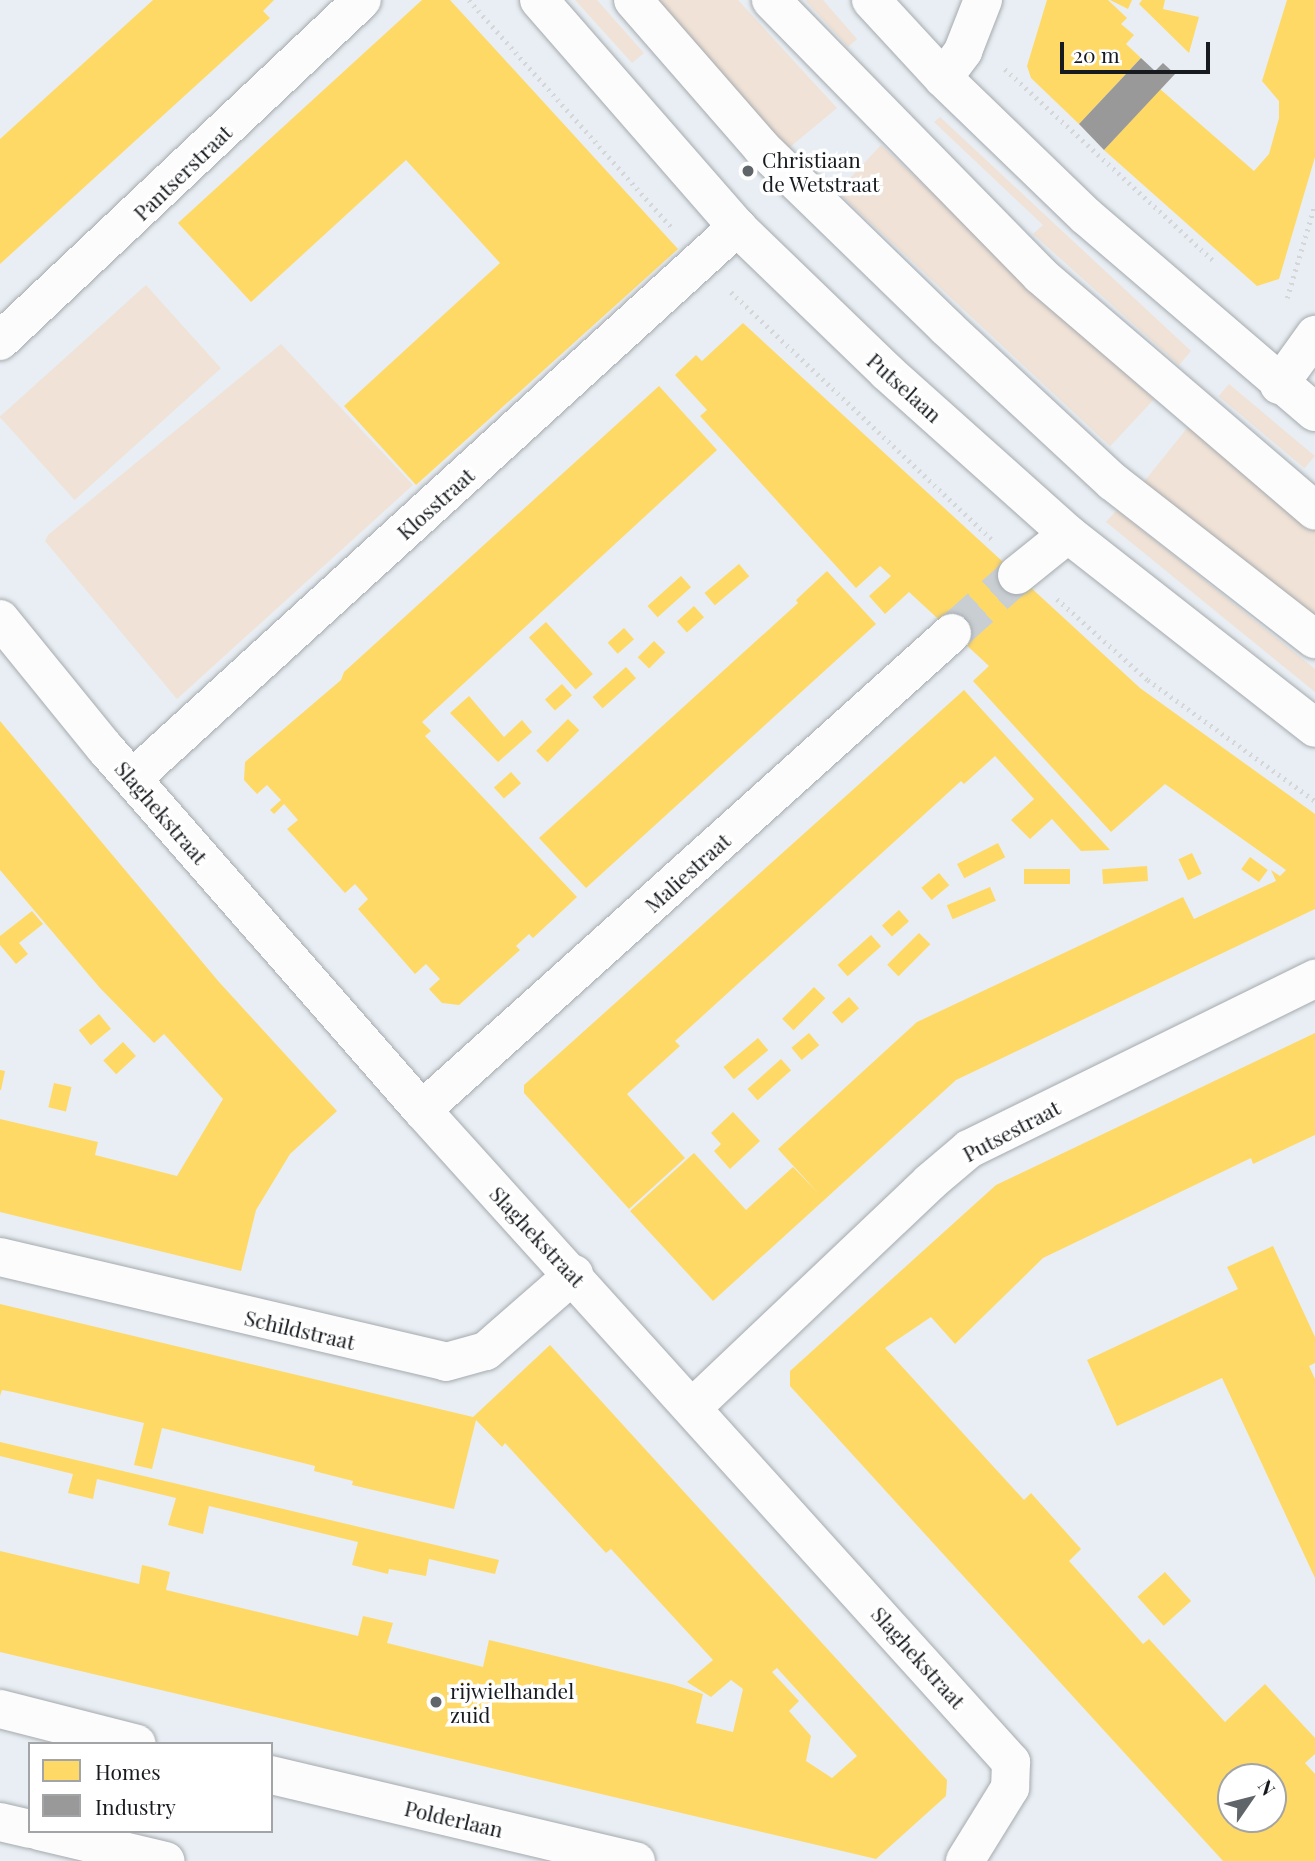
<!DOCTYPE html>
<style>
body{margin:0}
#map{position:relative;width:1315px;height:1861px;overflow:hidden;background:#e8eef3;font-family:"Playfair Display",serif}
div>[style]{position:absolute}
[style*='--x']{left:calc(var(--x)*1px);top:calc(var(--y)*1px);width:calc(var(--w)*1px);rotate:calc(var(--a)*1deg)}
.green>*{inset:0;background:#f0e2d6;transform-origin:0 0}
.homes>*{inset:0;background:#ffd966;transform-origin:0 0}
.industry>*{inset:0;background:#999}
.minor-tunnel>*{height:38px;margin-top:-19px;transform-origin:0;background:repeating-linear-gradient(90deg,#c9ced3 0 38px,transparent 0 57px)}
.path>*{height:4.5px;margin-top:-2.25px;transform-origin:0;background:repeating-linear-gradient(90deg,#d4d6d8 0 2px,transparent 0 7px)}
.roads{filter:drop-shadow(0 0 2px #a5aaae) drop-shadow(0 0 2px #a5aaae)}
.minor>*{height:38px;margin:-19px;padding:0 19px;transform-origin:19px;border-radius:19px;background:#fcfcfd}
.secondary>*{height:38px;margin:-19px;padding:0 19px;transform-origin:19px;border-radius:19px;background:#fcfcfd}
.dots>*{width:19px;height:19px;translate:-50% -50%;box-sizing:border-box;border:4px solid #fff;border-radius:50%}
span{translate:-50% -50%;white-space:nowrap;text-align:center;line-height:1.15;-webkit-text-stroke:7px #fff;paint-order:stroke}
.poi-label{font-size:21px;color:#171b1f}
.left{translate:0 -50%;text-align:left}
.street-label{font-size:21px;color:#171b1f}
.legend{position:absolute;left:28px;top:1742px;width:245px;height:91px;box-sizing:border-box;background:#fff;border:2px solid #a2a4a5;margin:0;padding:9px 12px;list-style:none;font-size:21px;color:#171b1f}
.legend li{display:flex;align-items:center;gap:14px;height:35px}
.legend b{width:35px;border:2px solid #a2a4a5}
.north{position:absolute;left:1217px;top:1763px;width:70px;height:70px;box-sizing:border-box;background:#fff;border:2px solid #a2a4a5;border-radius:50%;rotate:55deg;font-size:19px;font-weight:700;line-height:28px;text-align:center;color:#171b1f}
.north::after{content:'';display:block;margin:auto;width:24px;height:32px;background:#606569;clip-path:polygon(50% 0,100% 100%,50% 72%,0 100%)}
.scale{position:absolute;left:1060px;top:42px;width:150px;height:32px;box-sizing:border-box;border:4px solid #171b1f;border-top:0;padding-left:9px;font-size:21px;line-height:24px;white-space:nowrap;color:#171b1f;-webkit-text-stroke:5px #fff;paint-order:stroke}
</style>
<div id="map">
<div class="green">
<div style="clip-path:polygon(575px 0,597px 0,644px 53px,632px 63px)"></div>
<div style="clip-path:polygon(652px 0,738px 0,837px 108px,784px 152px)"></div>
<div style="clip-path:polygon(805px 0,823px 0,857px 39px,848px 47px)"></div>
<div style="clip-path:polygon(940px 117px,1191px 351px,1179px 365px,1033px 234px,1043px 225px,934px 122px)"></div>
<div style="left:881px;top:145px;width:373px;height:64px;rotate:43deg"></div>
<div style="left:146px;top:285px;width:112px;height:197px;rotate:48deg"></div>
<div style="clip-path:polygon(281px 344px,413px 485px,177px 699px,45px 541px,48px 535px)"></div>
<div style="left:1229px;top:384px;width:112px;height:16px;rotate:40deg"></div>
<div style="clip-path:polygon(1188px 427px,1315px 527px,1315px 620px,1143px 483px)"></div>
<div style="clip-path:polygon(1117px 510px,1315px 669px,1315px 692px,1106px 522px)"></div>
</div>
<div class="homes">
<div style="clip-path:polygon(153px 0,274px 0,263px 11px,270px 18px,0 264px,0 139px)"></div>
<div style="clip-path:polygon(422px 0,450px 0,678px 249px,416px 485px,344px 406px,500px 263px,406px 160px,251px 302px,178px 223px)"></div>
<div style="clip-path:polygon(1047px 0,1108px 0,1127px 18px,1121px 24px,1134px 35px,1126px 44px,1141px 58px,1079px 124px,1031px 78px,1027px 66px)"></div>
<div style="clip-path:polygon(1110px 0,1132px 0,1128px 9px)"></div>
<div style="clip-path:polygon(1142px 0,1165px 0,1163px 9px,1199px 17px,1189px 53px,1139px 4px)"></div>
<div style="clip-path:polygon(1287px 0,1315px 0,1315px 157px,1279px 279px,1257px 286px,1104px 150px,1160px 89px,1254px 171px,1269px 154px,1279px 118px,1279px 101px,1262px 81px)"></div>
<div style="clip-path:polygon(743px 323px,1140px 688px,1315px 814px,1315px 909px,956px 1080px,713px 1301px,630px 1211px,694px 1153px,746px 1210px,793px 1167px,819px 1194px,778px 1149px,917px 1022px,1183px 897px,1194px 919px,1276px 881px,1271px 870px,1280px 876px,1286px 870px,1165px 784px,1111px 832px,973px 681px,989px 666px,909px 592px,885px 614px,869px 596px,891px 576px,880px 566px,856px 588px,700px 416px,707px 410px,675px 375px,696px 355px,702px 361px)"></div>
<div style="clip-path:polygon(659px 386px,717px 450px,422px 722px,431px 731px,425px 736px,577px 897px,533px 938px,529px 934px,516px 946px,520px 950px,459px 1005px,442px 1003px,429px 989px,440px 979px,426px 964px,415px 974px,358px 909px,368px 899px,355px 884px,345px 893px,287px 829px,298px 820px,284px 804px,274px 814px,270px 810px,281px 800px,267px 785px,257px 794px,244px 780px,245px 762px,341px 680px,344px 672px)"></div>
<div style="left:739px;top:564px;width:16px;height:45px;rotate:50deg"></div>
<div style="clip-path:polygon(827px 571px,876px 624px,586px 888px,539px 838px,798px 603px,796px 600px)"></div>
<div style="left:681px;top:576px;width:15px;height:45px;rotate:48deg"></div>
<div style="left:694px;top:606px;width:15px;height:23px;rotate:48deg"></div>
<div style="left:546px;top:622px;width:70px;height:23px;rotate:48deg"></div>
<div style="left:624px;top:628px;width:15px;height:22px;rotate:48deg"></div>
<div style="left:654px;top:641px;width:16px;height:23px;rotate:45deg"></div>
<div style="left:626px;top:667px;width:15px;height:45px;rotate:48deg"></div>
<div style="left:562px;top:684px;width:15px;height:23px;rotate:48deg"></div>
<div style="clip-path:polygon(964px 690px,1110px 850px,1081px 851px,1052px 819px,1030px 839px,1011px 820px,1034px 799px,995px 756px,964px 784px,961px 781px,675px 1041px,680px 1046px,627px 1094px,685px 1158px,629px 1209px,524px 1093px,524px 1085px)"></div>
<div style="clip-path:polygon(469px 696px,504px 737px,522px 720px,532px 732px,498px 762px,450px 713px)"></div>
<div style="left:568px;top:719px;width:16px;height:45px;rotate:45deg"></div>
<div style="clip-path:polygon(0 721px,219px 982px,337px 1111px,290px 1154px,256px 1210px,241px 1271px,0 1212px,0 1119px,98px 1142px,95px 1155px,177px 1176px,223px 1099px,164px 1034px,154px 1043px,100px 988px,0 870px)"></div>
<div style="left:511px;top:772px;width:15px;height:23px;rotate:48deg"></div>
<div style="left:998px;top:843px;width:16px;height:46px;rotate:63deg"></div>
<div style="left:1192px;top:853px;width:23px;height:15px;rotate:65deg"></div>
<div style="left:1250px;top:857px;width:22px;height:15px;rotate:36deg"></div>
<div style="left:1147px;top:866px;width:15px;height:45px;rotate:86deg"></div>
<div style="left:1070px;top:869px;width:15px;height:46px;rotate:90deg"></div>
<div style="left:939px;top:873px;width:16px;height:23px;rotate:50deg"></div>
<div style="left:990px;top:887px;width:15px;height:47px;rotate:67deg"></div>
<div style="left:899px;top:910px;width:15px;height:23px;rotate:48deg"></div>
<div style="clip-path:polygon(32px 911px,43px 924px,19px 943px,28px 954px,16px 964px,0 945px,0 936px)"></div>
<div style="left:919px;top:933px;width:16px;height:45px;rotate:45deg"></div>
<div style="left:871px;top:935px;width:15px;height:45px;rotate:48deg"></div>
<div style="left:814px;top:987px;width:16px;height:45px;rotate:45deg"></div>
<div style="left:849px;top:997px;width:15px;height:23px;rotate:48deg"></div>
<div style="left:99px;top:1014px;width:19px;height:26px;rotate:51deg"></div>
<div style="left:809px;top:1033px;width:16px;height:23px;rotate:50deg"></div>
<div style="clip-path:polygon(evenodd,1315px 1033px,1315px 1135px,1253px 1164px,1251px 1158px,1043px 1258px,955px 1344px,931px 1317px,885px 1348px,1024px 1500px,1031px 1493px,1081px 1549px,1069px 1561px,1143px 1644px,1149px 1639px,1225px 1722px,1265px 1684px,1315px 1738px,1315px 1754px,1305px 1763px,1315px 1774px,1315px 1861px,1223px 1861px,790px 1386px,790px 1371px,996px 1185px,1315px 1033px,1231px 1777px,1273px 1777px,1273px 1819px,1231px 1819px,1231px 1777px)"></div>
<div style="left:758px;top:1038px;width:16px;height:45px;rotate:50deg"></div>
<div style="left:123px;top:1042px;width:19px;height:27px;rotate:47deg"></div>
<div style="left:781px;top:1059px;width:15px;height:45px;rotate:48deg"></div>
<div style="clip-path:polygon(0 1070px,5px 1071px,1px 1090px,0 1090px)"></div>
<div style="left:54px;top:1083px;width:18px;height:25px;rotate:13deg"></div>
<div style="clip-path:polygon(733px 1112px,760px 1141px,730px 1169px,714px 1151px,721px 1144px,711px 1133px)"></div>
<div style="clip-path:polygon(1273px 1246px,1315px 1337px,1315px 1363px,1309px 1366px,1315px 1379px,1315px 1578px,1222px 1378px,1117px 1426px,1087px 1360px,1238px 1289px,1227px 1267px)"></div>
<div style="clip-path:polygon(evenodd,0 1304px,473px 1417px,550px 1345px,947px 1780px,946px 1796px,876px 1859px,0 1652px,0 1551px,139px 1584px,142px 1565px,155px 1568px,170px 1572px,166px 1590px,358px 1636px,363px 1616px,393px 1623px,387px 1643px,483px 1667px,489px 1640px,671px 1684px,703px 1694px,696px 1723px,733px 1732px,743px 1689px,731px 1680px,711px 1697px,687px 1682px,713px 1660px,611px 1549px,606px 1553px,505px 1443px,502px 1447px,476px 1420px,454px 1509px,352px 1485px,353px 1481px,314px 1471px,315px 1466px,162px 1428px,152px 1469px,134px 1465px,144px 1423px,13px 1392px,2px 1390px,0 1396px,0 1304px,777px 1668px,857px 1756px,832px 1778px,806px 1761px,811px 1736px,789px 1711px,799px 1701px,772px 1672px,777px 1668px)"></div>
<div style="clip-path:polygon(0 1442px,499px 1560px,495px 1574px,429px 1559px,426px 1576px,389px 1569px,388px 1574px,352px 1565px,358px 1542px,209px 1506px,203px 1534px,168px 1525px,176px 1498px,97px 1479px,93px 1499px,68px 1493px,73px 1474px,0 1456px)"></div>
<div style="left:1165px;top:1572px;width:39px;height:37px;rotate:48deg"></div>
</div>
<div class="industry">
<div style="clip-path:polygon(1141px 58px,1155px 71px,1163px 63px,1175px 74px,1104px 150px,1079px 124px)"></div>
</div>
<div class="minor-tunnel">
<div style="--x:952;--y:633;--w:87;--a:-41.7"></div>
</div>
<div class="path">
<div style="--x:469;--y:0;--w:304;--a:48.3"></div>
<div style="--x:1005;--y:69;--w:282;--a:42.6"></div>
<div style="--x:731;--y:292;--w:359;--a:43.5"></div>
<div style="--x:1287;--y:298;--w:98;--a:-73.4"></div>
<div style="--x:1057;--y:599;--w:122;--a:41.7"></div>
<div style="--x:1148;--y:680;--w:206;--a:35.9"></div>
</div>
<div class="roads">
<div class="minor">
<div style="--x:539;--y:0;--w:301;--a:48.9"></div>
<div style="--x:737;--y:227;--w:209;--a:44"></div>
<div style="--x:887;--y:372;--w:243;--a:41.8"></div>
<div style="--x:1068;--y:534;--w:314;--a:38.1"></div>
<div style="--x:871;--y:0;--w:106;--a:47.3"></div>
<div style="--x:943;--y:78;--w:199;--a:44"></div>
<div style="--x:1086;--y:216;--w:301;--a:40.6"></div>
<div style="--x:943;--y:78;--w:34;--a:-53"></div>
<div style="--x:963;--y:51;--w:55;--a:-68.6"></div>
<div style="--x:0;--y:341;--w:497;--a:-43.3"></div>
<div style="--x:1279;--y:385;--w:62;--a:-54.2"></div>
<div style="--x:1017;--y:575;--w:65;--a:-38.8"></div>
<div style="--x:0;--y:619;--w:166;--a:50.9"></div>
<div style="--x:105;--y:748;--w:481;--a:48.8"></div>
<div style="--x:422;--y:1110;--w:879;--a:47.91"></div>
<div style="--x:1011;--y:1762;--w:26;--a:92"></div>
<div style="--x:1010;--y:1788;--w:86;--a:121.7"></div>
<div style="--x:133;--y:778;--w:818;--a:-42.37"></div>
<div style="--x:422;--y:1110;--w:713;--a:-41.99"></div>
<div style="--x:0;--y:1257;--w:458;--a:13.2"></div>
<div style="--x:446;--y:1362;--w:41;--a:-15.4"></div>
<div style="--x:486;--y:1351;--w:117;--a:-41.2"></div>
<div style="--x:693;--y:1407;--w:327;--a:-43.5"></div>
<div style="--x:930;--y:1182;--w:51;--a:-40.2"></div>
<div style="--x:969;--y:1149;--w:386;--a:-26.2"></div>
<div style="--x:0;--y:1709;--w:141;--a:14.3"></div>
<div style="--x:271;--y:1775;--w:375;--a:13.3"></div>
<div style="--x:0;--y:1822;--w:31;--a:13"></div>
<div style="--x:39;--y:1831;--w:130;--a:13.3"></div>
</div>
<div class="secondary">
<div style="--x:633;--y:0;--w:196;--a:48.9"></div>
<div style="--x:762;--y:148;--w:257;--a:44.2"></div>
<div style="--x:946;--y:327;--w:228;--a:42.9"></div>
<div style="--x:1113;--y:482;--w:256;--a:37.9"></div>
<div style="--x:771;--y:0;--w:385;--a:45.6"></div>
<div style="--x:1040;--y:275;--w:362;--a:40.6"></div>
</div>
</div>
<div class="dots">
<div style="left:748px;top:171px;background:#606569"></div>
<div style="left:436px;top:1702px;background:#606569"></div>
</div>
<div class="poi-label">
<span class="left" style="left:762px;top:171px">Christiaan<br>de Wetstraat</span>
<span class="left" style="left:450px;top:1702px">rijwielhandel<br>zuid</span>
</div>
<div class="street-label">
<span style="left:182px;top:172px;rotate:-44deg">Pantserstraat</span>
<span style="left:905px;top:387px;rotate:42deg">Putselaan</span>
<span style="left:435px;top:503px;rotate:-42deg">Klosstraat</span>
<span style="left:162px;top:812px;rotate:49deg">Slaghekstraat</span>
<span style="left:687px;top:872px;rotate:-42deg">Maliestraat</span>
<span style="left:1011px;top:1130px;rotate:-28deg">Putsestraat</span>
<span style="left:538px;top:1236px;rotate:47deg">Slaghekstraat</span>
<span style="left:300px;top:1329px;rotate:13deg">Schildstraat</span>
<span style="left:919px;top:1657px;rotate:48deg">Slaghekstraat</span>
<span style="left:454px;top:1818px;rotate:13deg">Polderlaan</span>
</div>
<ul class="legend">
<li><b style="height:19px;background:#ffd966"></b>Homes</li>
<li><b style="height:19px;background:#999"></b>Industry</li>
</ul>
<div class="north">N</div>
<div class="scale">20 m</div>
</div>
